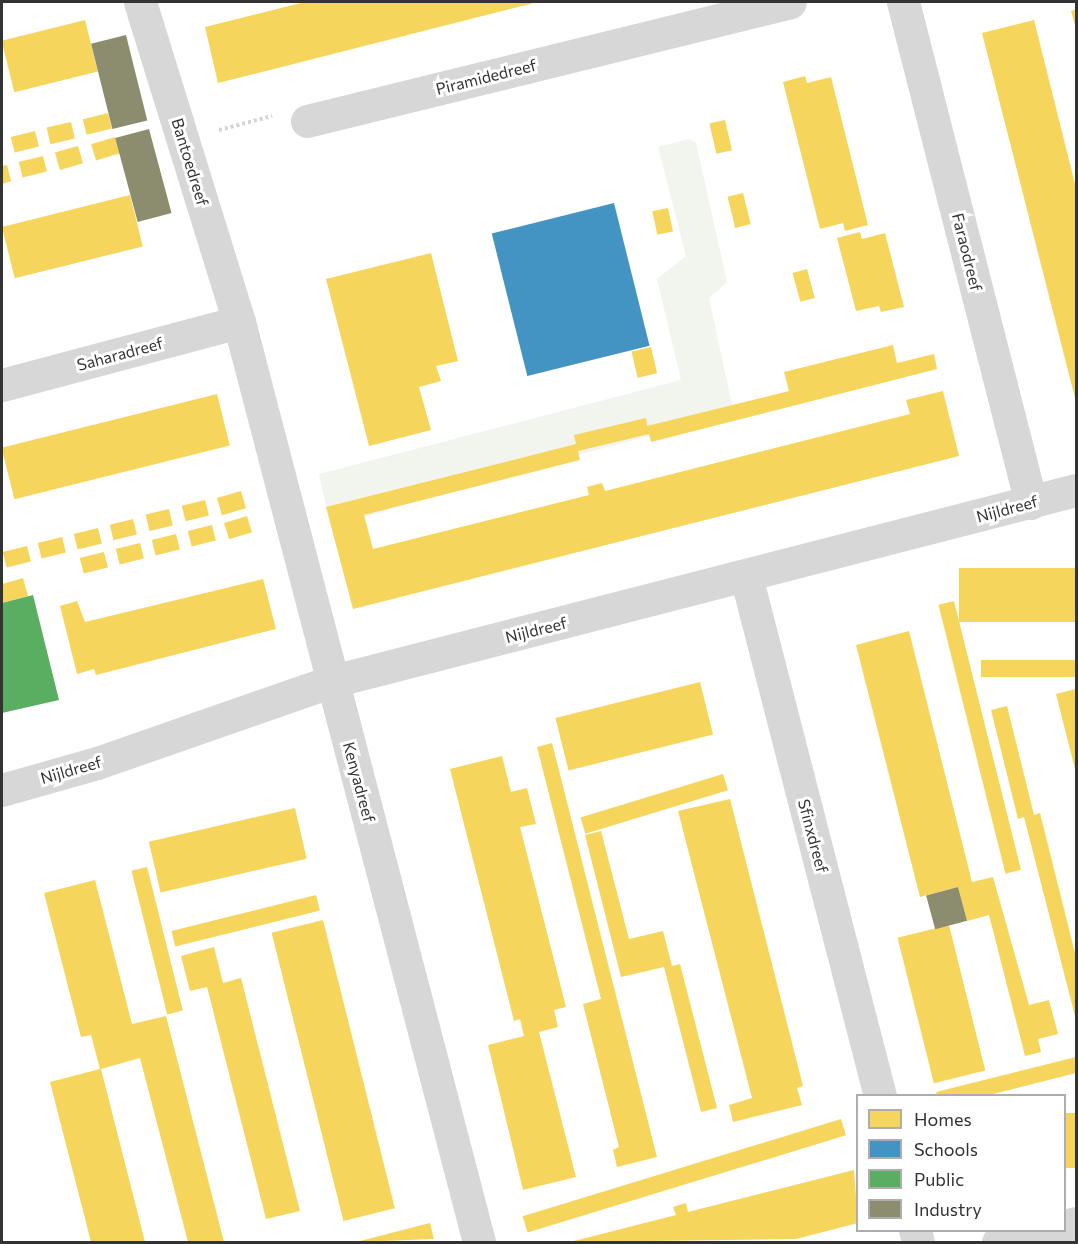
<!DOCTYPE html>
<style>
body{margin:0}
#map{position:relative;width:1078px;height:1244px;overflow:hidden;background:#fff;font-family:Commissioner,sans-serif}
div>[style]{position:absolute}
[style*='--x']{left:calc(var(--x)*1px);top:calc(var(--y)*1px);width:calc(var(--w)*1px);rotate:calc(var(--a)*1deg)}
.green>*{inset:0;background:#f1f5ed}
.homes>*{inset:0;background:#f6d55c;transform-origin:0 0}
.schools>*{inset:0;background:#4393c3;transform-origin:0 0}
.public>*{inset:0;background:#5aae61}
.industry>*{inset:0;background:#8c8c6e;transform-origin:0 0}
.path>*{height:4px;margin-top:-2px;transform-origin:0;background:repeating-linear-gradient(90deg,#d6d6d6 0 3px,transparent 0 6px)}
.minor>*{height:33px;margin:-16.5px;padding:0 16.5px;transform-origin:16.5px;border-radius:16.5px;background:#d7d7d7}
span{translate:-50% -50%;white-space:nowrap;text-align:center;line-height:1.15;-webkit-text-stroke:6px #fff;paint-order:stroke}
.street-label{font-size:16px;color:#333}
.frame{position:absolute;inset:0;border:3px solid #333;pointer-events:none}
.legend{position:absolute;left:856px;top:1094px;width:210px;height:138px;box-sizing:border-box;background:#fff;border:2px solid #adadad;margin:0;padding:8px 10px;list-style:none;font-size:18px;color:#333}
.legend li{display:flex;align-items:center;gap:12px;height:30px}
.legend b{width:30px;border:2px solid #adadad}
</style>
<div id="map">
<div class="green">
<div style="clip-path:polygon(689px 139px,696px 143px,727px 282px,709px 298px,734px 414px,393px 503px,385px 512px,330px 524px,319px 474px,681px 380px,657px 279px,686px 256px,658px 147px)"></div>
</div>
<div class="homes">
<div style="clip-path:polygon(305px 2px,538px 2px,218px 83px,205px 27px)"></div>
<div style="clip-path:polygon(1076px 9px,1076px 29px,1071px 11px)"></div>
<div style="left:85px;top:20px;width:53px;height:86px;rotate:76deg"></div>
<div style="clip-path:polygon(1034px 20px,1076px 188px,1076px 402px,982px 33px)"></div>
<div style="clip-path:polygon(805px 76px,807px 83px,831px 77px,868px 225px,845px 231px,843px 223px,820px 229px,783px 82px)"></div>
<div style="left:108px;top:113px;width:16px;height:26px;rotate:76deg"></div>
<div style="left:725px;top:120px;width:31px;height:16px;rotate:77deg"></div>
<div style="left:71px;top:122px;width:17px;height:25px;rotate:77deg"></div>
<div style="left:35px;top:131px;width:16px;height:25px;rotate:76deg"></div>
<div style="left:115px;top:137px;width:17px;height:25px;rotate:73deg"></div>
<div style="left:78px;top:146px;width:18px;height:24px;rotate:74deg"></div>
<div style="left:43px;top:156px;width:16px;height:25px;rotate:76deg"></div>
<div style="clip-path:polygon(7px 165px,11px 181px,2px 184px,2px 166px)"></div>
<div style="left:743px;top:193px;width:32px;height:16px;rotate:76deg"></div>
<div style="left:130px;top:195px;width:53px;height:132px;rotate:76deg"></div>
<div style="left:668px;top:208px;width:24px;height:16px;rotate:78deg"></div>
<div style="clip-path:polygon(860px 232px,862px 239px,885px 233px,904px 307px,881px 312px,879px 306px,856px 311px,837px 238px)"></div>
<div style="clip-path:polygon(431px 253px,458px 361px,436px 366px,441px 381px,419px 387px,431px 430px,369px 446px,326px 279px)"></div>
<div style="left:807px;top:269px;width:30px;height:15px;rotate:75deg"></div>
<div style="clip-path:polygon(893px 345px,897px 363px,934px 354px,937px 369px,651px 442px,649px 434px,578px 451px,580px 460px,364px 515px,373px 549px,589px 495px,587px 487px,602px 483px,605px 491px,910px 414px,906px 400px,943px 391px,959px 456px,353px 609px,326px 507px,576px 444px,574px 435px,646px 418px,647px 426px,789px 391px,784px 372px)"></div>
<div style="left:651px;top:347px;width:27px;height:20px;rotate:77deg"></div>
<div style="left:217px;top:394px;width:53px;height:222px;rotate:76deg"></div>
<div style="left:241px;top:491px;width:18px;height:25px;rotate:74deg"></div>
<div style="left:205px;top:500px;width:16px;height:24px;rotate:76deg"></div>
<div style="left:169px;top:509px;width:17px;height:24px;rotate:77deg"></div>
<div style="left:247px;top:516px;width:17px;height:24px;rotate:73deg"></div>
<div style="left:133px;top:519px;width:16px;height:24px;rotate:76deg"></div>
<div style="left:212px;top:525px;width:16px;height:25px;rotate:76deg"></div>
<div style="left:98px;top:528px;width:16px;height:25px;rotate:76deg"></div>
<div style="left:176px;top:534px;width:16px;height:25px;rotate:76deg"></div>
<div style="left:62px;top:537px;width:16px;height:25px;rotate:76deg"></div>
<div style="left:140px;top:543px;width:16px;height:25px;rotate:76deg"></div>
<div style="left:27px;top:546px;width:16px;height:25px;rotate:76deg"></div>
<div style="left:104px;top:552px;width:16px;height:25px;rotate:76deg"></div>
<div style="left:1076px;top:568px;width:54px;height:117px;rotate:90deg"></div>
<div style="clip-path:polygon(23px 578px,28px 596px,2px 603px,2px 584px)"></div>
<div style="clip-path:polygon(263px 579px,276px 629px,96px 675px,94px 669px,77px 674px,60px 606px,77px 601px,85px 622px)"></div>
<div style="left:954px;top:601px;width:277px;height:16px;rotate:76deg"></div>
<div style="clip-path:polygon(909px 631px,972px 882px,993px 877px,1029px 1005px,1049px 1000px,1058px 1034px,1038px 1039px,1041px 1052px,1025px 1056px,989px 915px,967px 921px,958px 887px,920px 897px,856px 645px)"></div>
<div style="left:1076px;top:660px;width:17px;height:95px;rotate:90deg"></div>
<div style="left:700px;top:682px;width:54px;height:149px;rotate:76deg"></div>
<div style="clip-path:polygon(1076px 689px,1076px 773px,1056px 694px)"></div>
<div style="clip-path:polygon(1007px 706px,1034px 815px,1040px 813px,1076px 957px,1076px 1020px,1024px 817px,1018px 819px,991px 710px)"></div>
<div style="clip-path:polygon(552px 743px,657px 1157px,617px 1167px,613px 1150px,619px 1147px,583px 1004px,601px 999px,537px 747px)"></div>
<div style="clip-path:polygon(502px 756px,511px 792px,527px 788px,536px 824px,520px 827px,566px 1007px,554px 1010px,558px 1027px,539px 1032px,576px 1177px,523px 1190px,488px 1045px,524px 1036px,520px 1019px,514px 1021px,450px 769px)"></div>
<div style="left:723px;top:774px;width:17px;height:149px;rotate:73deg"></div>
<div style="clip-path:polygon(730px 799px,803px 1086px,797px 1088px,802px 1105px,733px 1122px,729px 1105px,752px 1098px,678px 811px)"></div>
<div style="left:295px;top:808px;width:52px;height:150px;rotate:77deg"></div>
<div style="clip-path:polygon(601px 831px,629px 939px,663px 931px,672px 966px,680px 964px,717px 1108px,701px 1112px,664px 967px,621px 977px,585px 835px)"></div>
<div style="left:147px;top:867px;width:148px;height:16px;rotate:76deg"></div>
<div style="clip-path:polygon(95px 880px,132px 1024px,166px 1016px,224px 1242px,188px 1242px,140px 1058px,101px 1069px,145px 1242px,91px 1242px,50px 1082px,100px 1069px,91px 1035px,81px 1037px,44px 893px)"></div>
<div style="left:316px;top:895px;width:16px;height:149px;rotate:76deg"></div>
<div style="left:323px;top:920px;width:297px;height:53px;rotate:76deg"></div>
<div style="left:949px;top:925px;width:150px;height:53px;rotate:76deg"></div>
<div style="clip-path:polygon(214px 947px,223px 983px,241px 978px,300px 1211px,266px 1219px,207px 987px,190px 991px,181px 956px)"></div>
<div style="clip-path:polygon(1076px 1057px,1076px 1073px,989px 1095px,937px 1095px,936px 1092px)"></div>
<div style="left:1076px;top:1113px;width:55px;height:11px;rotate:90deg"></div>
<div style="left:841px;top:1119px;width:17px;height:333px;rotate:73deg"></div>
<div style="clip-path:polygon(854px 1170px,858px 1223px,796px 1239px,570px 1242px,676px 1215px,673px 1207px,686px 1203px,688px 1212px)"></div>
<div style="clip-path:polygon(430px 1223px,434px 1239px,356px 1242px)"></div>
</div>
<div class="schools">
<div style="left:614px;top:203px;width:147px;height:126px;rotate:76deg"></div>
</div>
<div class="public">
<div style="clip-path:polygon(33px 595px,59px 700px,2px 713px,2px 603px)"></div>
</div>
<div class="industry">
<div style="left:126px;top:35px;width:88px;height:36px;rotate:76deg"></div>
<div style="left:149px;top:129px;width:87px;height:35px;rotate:75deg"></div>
<div style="left:958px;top:887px;width:35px;height:33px;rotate:75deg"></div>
</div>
<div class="path">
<div style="--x:219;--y:130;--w:55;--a:-14.8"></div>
</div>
<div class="minor">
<div style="--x:140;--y:2;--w:335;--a:72.8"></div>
<div style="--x:239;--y:322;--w:951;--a:75.38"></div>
<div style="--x:903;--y:2;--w:517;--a:75.67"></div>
<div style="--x:307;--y:121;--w:497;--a:-13.8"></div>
<div style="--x:2;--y:385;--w:245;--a:-14.9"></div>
<div style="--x:746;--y:576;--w:537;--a:75.55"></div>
<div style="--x:2;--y:790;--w:99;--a:-15.9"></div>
<div style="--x:97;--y:763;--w:250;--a:-19.2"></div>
<div style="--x:333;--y:681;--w:767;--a:-14.42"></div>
<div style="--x:1064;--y:1226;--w:12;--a:-14"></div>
<div style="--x:915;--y:1230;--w:12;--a:76"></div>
<div style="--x:998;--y:1242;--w:49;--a:-14"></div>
</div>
<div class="street-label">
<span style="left:486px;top:77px;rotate:-14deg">Piramidedreef</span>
<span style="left:190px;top:162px;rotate:73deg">Bantoedreef</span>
<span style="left:967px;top:252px;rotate:76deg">Faraodreef</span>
<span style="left:120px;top:354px;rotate:-15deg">Saharadreef</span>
<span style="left:1007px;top:509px;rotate:-15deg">Nijldreef</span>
<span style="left:536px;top:630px;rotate:-14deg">Nijldreef</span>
<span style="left:71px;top:770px;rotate:-16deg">Nijldreef</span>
<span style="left:359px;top:782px;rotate:75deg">Kenyadreef</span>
<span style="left:813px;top:836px;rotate:75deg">Sfinxdreef</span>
</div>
<div class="frame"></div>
<ul class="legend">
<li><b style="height:16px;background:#f6d55c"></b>Homes</li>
<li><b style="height:16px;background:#4393c3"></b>Schools</li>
<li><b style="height:16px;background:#5aae61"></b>Public</li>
<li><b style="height:16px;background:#8c8c6e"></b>Industry</li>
</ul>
</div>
